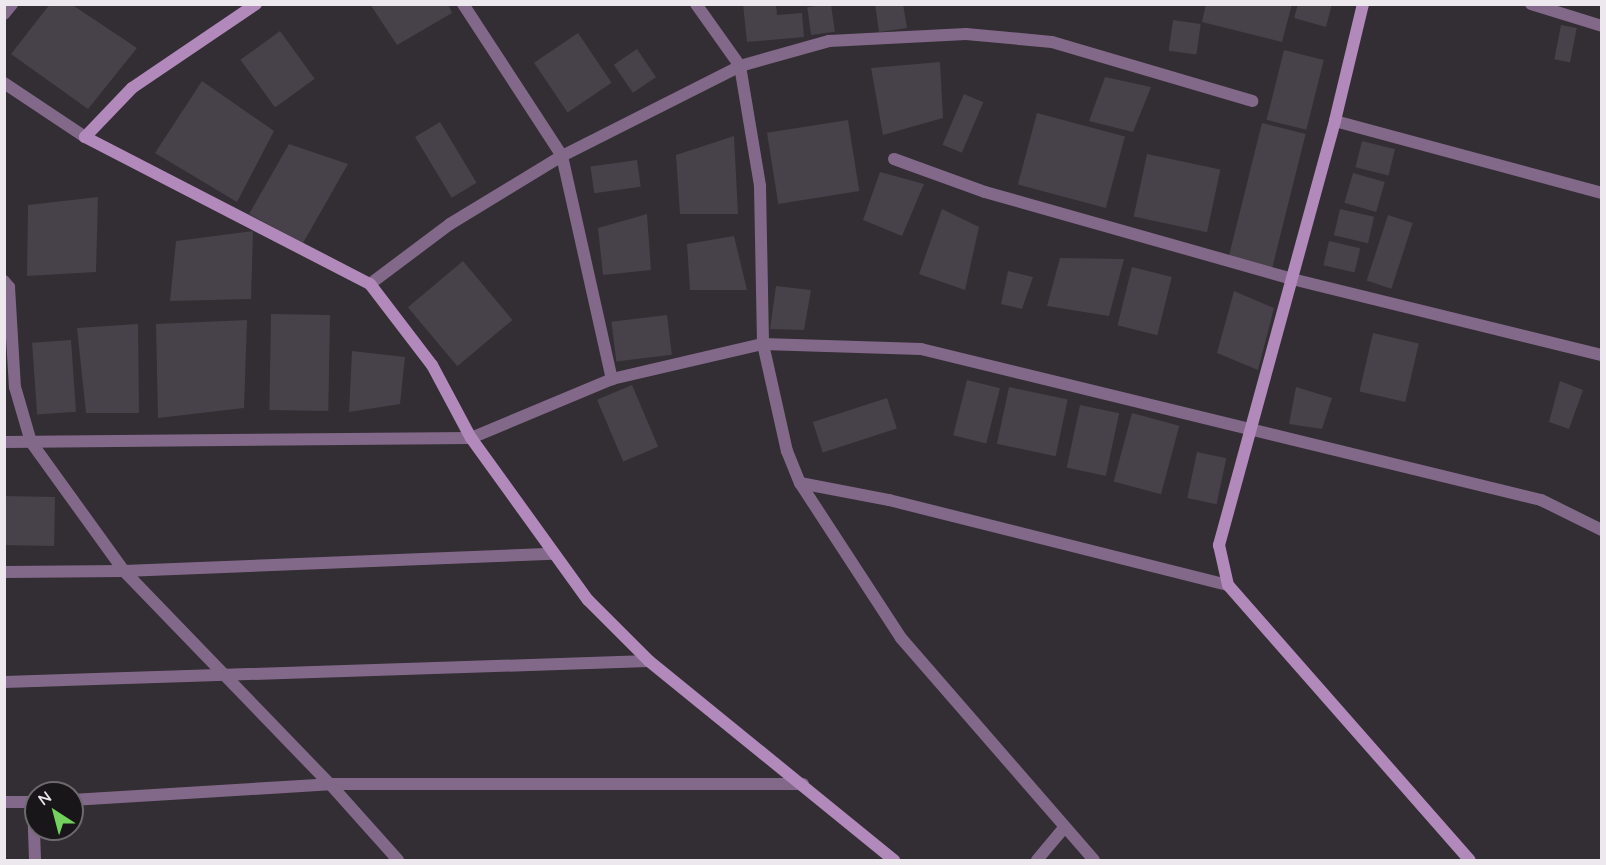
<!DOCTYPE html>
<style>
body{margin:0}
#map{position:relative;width:1606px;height:865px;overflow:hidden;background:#332d34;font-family:Quicksand,sans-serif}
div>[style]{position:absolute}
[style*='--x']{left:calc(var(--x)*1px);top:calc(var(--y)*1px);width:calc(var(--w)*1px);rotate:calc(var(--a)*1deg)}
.building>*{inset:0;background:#474149;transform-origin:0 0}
.street>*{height:12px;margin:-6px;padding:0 6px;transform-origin:6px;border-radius:6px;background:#836989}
.secondary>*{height:12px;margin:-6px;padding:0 6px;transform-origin:6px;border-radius:6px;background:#b289bb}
span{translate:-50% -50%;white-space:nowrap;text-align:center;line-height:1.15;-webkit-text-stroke:5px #19161a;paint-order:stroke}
.frame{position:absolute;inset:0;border:6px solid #ece8ed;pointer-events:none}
.north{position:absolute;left:24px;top:781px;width:60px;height:60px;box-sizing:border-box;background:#19161a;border:2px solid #6d6a6e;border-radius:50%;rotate:324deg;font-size:16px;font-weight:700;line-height:24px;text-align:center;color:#ece8ed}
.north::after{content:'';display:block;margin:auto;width:21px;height:27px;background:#72d25d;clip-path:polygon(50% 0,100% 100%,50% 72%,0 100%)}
</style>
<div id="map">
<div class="building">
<div style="clip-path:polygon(50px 4px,71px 4px,137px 48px,88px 109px,11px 54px)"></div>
<div style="clip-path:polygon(370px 4px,448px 4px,452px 13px,397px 45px)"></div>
<div style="clip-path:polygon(743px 4px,776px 4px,777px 15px,802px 13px,804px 37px,747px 42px)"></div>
<div style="left:831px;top:4px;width:28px;height:24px;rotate:82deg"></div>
<div style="clip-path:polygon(875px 4px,903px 4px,907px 28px,879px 32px)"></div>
<div style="clip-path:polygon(1206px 4px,1292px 4px,1282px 42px,1202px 22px)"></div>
<div style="clip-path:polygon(1298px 4px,1332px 4px,1326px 27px,1294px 18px)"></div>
<div style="left:1173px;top:20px;width:28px;height:31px;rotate:8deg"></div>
<div style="left:1561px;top:25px;width:16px;height:35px;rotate:11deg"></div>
<div style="left:280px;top:31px;width:59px;height:49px;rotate:54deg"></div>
<div style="left:578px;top:33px;width:60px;height:53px;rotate:56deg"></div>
<div style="left:637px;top:49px;width:34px;height:28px;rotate:56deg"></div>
<div style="left:1284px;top:50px;width:41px;height:72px;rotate:14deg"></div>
<div style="clip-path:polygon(940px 62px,943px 118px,883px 135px,871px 68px)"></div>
<div style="clip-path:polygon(1105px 77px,1151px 87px,1133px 132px,1089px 121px)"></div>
<div style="clip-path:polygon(202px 81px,274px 131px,237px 202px,155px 153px)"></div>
<div style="left:964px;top:94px;width:21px;height:55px;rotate:23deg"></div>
<div style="left:1037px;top:113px;width:91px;height:74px;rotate:15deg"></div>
<div style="left:848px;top:120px;width:72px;height:82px;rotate:81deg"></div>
<div style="left:440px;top:122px;width:71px;height:29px;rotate:59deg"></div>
<div style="left:1262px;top:123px;width:45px;height:140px;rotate:14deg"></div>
<div style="clip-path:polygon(734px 136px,738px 214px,680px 214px,676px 155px)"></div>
<div style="left:1362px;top:141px;width:34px;height:27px;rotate:14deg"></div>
<div style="clip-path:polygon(289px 144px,348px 164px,303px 243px,249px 214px)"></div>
<div style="left:1147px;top:154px;width:75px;height:64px;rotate:12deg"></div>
<div style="left:637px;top:160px;width:27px;height:47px;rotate:82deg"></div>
<div style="clip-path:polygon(880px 172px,924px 184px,902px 236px,863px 220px)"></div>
<div style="left:1353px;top:173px;width:33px;height:31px;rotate:16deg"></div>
<div style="clip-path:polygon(98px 197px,96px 272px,27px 276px,28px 205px)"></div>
<div style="clip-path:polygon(942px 209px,979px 227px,965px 290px,919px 274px)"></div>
<div style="left:1340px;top:209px;width:35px;height:27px;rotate:13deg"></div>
<div style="clip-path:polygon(647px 214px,651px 270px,603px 275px,598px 228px)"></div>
<div style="left:1388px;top:215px;width:26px;height:69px;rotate:18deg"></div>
<div style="clip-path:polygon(253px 231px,251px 299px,170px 301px,176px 241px)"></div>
<div style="clip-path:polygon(734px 236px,747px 290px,690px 290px,687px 244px)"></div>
<div style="left:1329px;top:241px;width:32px;height:25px;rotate:13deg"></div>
<div style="clip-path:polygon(1060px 258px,1124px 259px,1109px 316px,1047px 306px)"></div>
<div style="left:463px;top:261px;width:77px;height:72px;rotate:50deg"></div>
<div style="left:1132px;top:267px;width:41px;height:60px;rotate:14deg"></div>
<div style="clip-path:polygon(1008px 271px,1033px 277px,1022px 309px,1001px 304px)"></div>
<div style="clip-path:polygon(776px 286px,811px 290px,804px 330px,770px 329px)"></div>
<div style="clip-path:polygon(1234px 291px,1274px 308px,1258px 370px,1217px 353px)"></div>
<div style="left:271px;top:314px;width:59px;height:96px;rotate:1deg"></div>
<div style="left:667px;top:315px;width:40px;height:56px;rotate:83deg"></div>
<div style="clip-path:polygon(247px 320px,244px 408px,158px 418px,156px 324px)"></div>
<div style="clip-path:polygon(138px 324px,139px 413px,86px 413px,77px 328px)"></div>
<div style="left:1373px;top:333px;width:47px;height:60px;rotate:13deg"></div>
<div style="left:71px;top:340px;width:72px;height:39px;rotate:86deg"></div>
<div style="clip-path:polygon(352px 351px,405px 357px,400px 404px,349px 412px)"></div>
<div style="left:967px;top:380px;width:34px;height:57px;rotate:14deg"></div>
<div style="clip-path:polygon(1560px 381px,1583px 390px,1569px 429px,1549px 422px)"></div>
<div style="left:632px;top:385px;width:67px;height:38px;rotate:67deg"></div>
<div style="left:1009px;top:387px;width:60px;height:58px;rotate:12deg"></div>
<div style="clip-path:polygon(1296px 387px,1332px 398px,1322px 429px,1289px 424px)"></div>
<div style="left:887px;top:398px;width:32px;height:78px;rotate:72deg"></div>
<div style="left:1080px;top:405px;width:40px;height:64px;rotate:12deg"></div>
<div style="left:1132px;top:413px;width:49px;height:71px;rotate:15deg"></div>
<div style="left:1197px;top:452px;width:30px;height:47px;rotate:12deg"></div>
<div style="left:4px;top:496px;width:51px;height:49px;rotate:1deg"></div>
</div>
<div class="street">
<div style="--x:463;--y:4;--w:181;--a:56.9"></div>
<div style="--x:562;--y:156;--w:229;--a:77.4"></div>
<div style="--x:696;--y:4;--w:76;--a:54.6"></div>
<div style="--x:740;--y:66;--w:122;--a:80.5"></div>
<div style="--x:760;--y:186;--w:158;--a:88.9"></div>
<div style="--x:763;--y:344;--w:110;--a:77.4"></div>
<div style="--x:787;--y:451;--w:35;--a:68"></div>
<div style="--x:800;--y:483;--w:185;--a:56.9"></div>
<div style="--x:901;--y:638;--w:294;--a:49"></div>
<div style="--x:1531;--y:4;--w:74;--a:17.2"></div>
<div style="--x:4;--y:14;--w:13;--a:-51"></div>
<div style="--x:4;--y:83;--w:97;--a:33.7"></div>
<div style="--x:1335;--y:121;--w:277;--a:15.1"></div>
<div style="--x:894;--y:159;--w:97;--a:19.9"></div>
<div style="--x:985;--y:192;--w:319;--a:15.8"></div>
<div style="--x:1292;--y:279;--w:319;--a:13.8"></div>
<div style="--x:4;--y:281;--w:8;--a:50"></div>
<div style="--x:9;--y:287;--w:100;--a:86.6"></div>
<div style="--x:15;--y:387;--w:57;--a:73.8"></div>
<div style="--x:31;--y:442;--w:159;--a:54.2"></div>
<div style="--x:124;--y:571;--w:296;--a:46"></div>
<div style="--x:330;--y:784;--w:102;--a:48.2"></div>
<div style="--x:370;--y:284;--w:100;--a:-36.9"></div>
<div style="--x:450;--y:224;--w:131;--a:-31.3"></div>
<div style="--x:562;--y:156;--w:199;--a:-26.8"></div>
<div style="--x:740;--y:66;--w:92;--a:-15.7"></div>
<div style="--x:829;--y:41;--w:137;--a:-2.9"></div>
<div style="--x:966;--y:34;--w:86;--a:5.3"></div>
<div style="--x:1052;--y:42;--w:209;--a:16.4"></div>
<div style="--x:4;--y:442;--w:467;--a:-0.5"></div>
<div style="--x:471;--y:438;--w:153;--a:-22.7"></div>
<div style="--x:612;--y:379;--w:155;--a:-13.1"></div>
<div style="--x:763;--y:344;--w:158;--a:1.8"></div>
<div style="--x:921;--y:349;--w:638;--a:13.69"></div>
<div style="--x:1541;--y:500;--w:68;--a:26.2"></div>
<div style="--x:800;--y:483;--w:91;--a:10.8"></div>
<div style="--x:889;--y:500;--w:349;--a:14.1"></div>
<div style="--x:4;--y:572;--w:120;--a:-0.5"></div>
<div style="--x:124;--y:571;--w:429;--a:-2.3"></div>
<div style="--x:4;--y:682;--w:645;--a:-1.86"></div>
<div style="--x:72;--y:800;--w:258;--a:-3.5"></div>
<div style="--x:330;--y:784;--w:473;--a:0"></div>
<div style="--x:4;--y:802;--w:32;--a:0"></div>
<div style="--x:33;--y:802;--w:58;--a:88"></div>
<div style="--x:1037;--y:860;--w:40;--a:-50"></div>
</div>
<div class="secondary">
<div style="--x:256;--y:4;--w:150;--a:145.9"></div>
<div style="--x:132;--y:88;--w:68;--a:133.8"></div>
<div style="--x:85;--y:137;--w:321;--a:27.3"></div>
<div style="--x:370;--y:284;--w:102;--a:52.6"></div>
<div style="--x:432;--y:365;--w:83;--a:61.9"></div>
<div style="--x:471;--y:438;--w:200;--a:54.2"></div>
<div style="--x:588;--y:600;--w:86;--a:45"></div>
<div style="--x:649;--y:661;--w:316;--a:39.1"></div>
<div style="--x:1363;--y:4;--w:120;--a:103.5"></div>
<div style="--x:1335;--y:121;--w:440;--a:105.3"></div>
<div style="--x:1219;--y:545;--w:41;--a:77.3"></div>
<div style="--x:1228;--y:585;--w:366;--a:48.7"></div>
</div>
<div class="frame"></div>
<div class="north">N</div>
</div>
